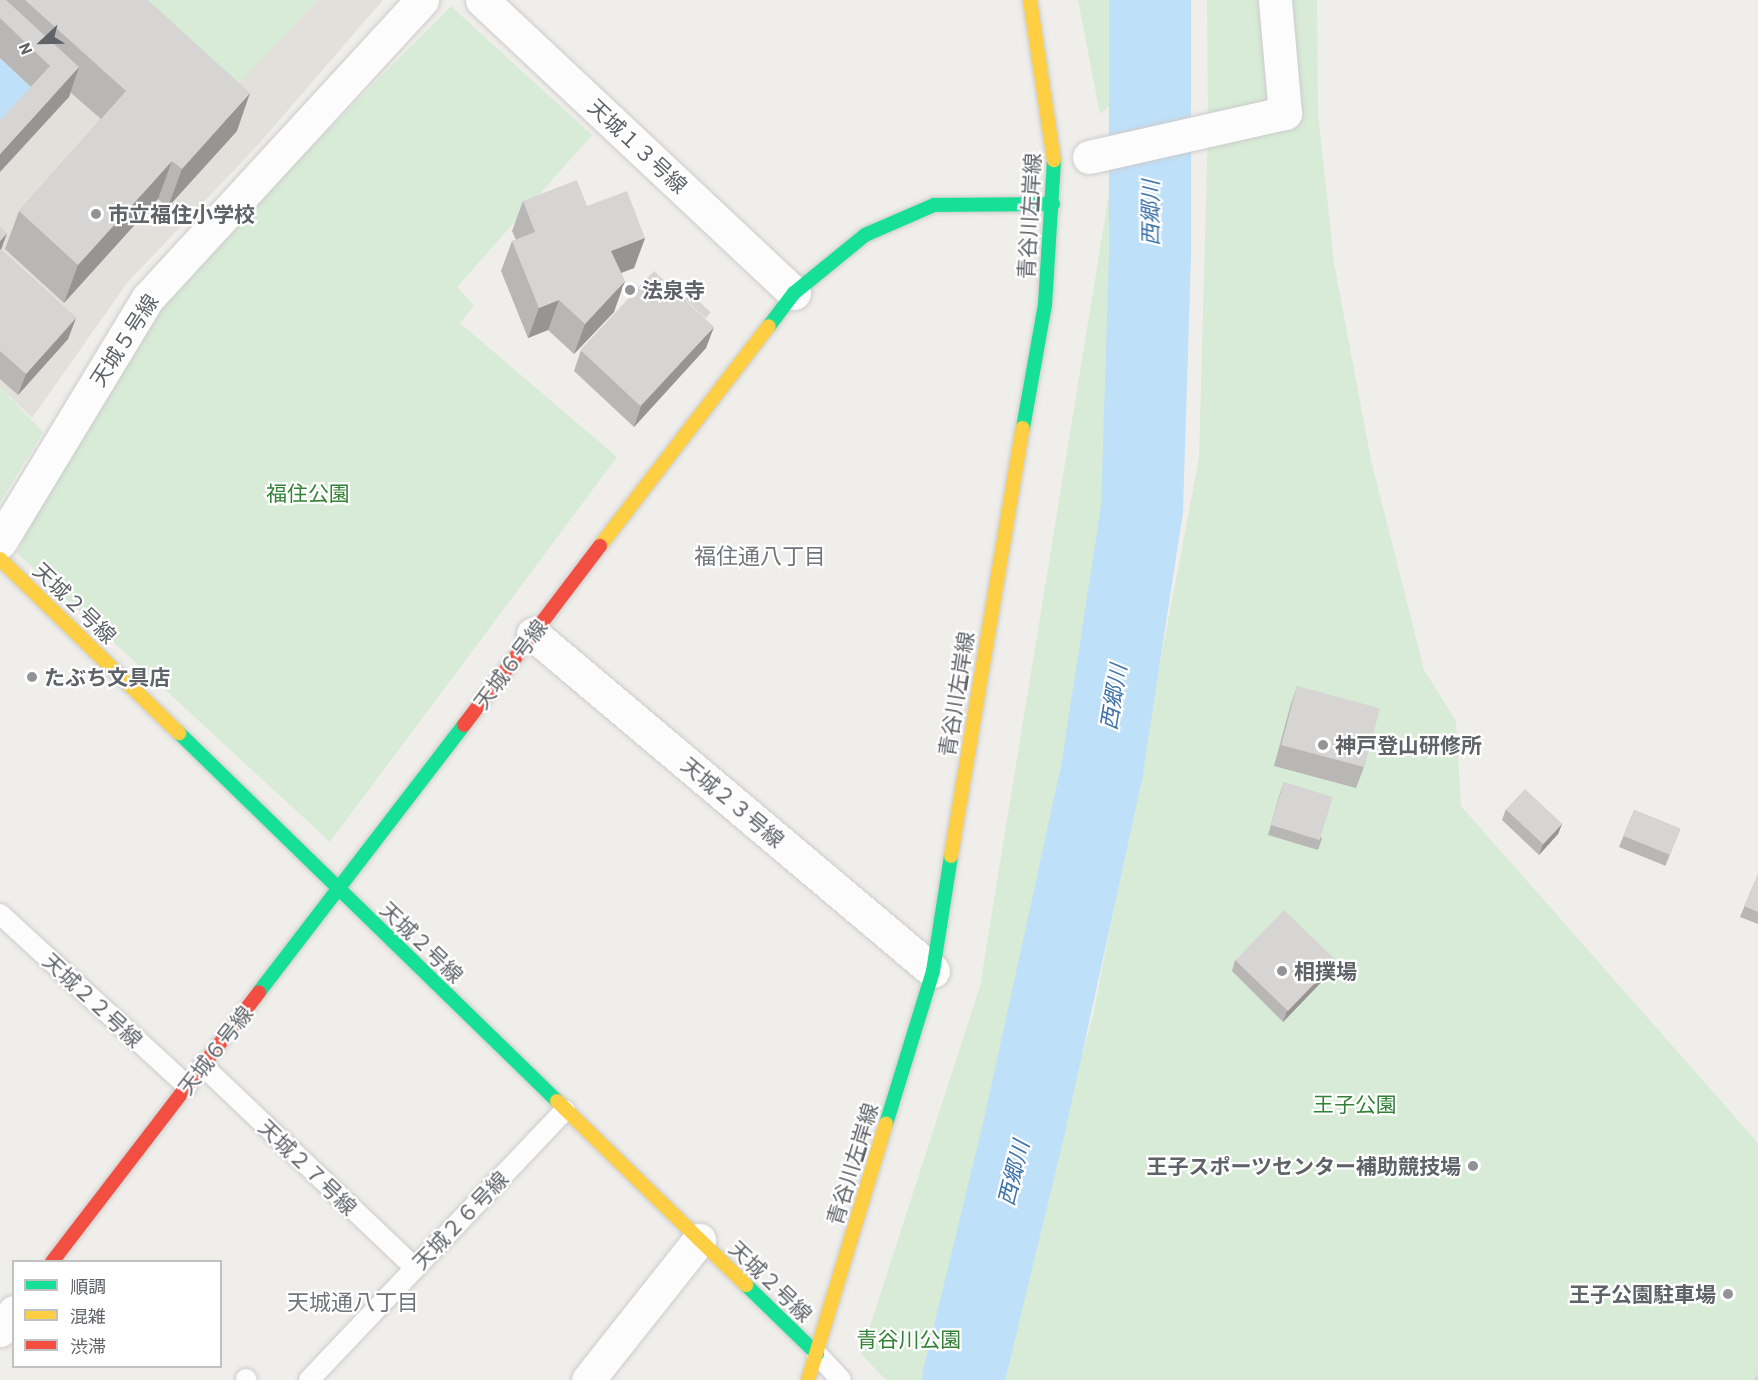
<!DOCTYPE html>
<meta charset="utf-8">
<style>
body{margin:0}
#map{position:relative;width:1758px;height:1380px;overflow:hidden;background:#efeeea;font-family:Barlow,"Noto Sans JP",sans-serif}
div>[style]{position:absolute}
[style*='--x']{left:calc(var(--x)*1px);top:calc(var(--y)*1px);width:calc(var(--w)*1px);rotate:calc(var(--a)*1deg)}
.education>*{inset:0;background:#e2e0da}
.green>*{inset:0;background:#d8ebd6}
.water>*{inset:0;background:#bfe0f9}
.river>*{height:82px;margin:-41px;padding:0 41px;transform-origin:41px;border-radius:41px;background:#bfe0f9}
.roads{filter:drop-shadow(0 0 2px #cbcccc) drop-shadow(0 0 2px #cbcccc)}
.lane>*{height:20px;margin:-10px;padding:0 10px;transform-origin:10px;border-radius:10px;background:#fdfcfc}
.street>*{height:33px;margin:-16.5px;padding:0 16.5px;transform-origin:16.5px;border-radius:16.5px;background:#fdfcfc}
.fast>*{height:14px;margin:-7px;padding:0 7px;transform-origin:7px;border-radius:7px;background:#16e098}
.slow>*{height:14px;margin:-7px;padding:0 7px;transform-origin:7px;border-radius:7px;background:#ffcf43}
.jam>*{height:14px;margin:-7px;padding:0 7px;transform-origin:7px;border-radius:7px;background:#f24e42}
.wall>*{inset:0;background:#b8b7b5;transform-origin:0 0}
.shaded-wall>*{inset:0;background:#969594}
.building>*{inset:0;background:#d6d5d3;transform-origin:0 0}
.dots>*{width:16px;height:16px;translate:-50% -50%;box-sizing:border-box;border:3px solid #fff;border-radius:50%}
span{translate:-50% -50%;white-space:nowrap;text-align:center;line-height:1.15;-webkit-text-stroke:4.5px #fff;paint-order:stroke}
.street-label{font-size:21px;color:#5f6368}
.poi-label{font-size:21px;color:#5f6368;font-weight:700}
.left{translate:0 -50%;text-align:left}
.right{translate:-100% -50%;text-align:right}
.park-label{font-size:21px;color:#348238}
.water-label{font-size:22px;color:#4174aa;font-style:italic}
.neighbourhood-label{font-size:22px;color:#70757a}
.legend{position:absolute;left:12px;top:1260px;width:210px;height:108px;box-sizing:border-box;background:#fff;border:2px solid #bfc1c3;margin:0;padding:8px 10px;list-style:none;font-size:18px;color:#5f6368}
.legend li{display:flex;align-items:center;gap:12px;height:30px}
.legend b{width:30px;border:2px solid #bfc1c3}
.north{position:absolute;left:12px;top:12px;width:60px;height:60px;-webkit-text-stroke:4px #fff;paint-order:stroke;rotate:248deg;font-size:16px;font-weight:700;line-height:24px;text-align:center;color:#5f6368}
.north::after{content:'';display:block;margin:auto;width:21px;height:27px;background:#5f6368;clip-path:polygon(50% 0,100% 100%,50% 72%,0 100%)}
</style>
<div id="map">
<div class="education">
<div style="clip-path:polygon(0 0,383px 0,257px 146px,127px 283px,32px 418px,0 387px)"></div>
</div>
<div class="green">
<div style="clip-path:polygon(123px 0,318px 0,229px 94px)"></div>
<div style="clip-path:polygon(1078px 0,1134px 0,1138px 82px,1100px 114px)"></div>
<div style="clip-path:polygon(1207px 0,1317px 0,1318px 113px,1334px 263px,1371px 460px,1424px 670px,1456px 721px,1461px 806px,1758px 1143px,1758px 1380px,999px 1380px,1021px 1268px,1093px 1016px,1199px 458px,1208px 128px)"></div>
<div style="clip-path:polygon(451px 6px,592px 135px,457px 287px,474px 305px,460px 323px,617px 457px,330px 842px,17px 553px,31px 520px,168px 291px)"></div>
<div style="clip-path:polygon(1112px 175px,1125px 175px,1120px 549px,1038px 992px,942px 1380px,886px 1380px,861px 1354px,980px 986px)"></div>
<div style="clip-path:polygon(0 387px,43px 432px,0 502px)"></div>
</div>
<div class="water">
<div style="clip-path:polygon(0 58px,40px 96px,0 139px)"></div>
</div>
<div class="river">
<div style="--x:963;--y:1380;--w:268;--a:-76.4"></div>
<div style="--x:1026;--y:1119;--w:357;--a:-77.7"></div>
<div style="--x:1102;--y:770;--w:263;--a:-81.3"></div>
<div style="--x:1142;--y:510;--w:252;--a:-88.2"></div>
<div style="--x:1150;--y:258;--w:258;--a:-90"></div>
</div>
<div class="roads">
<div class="lane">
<div style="--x:0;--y:914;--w:254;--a:42.6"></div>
<div style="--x:203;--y:1066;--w:291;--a:43.6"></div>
<div style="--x:817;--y:1354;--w:35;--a:47"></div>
<div style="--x:246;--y:1379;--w:1;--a:45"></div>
<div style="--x:309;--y:1380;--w:372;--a:-46.5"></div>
</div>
<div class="street">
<div style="--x:482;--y:0;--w:428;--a:43.2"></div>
<div style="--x:1089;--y:157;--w:201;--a:-12.7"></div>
<div style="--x:1285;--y:113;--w:113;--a:-95.1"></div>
<div style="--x:0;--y:542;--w:285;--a:-58.8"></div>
<div style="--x:148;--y:298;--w:405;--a:-47.4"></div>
<div style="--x:533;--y:634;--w:523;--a:40.11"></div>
<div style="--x:0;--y:1330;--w:23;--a:-52"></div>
<div style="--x:588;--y:1380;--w:179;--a:-51.6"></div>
</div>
<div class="fast">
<div style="--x:769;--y:326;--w:41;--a:-52.9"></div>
<div style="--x:794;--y:293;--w:92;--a:-39.2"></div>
<div style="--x:865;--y:235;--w:75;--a:-23.5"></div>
<div style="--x:934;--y:205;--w:119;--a:-0.5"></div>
<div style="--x:1023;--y:428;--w:126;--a:-79.9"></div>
<div style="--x:1045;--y:304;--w:144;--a:-86.4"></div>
<div style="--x:179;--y:733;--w:528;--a:44.23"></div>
<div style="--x:259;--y:992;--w:337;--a:-52.5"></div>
<div style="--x:886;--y:1124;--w:160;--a:-72.9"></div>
<div style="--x:933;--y:971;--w:116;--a:-81.1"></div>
<div style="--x:746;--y:1285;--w:99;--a:44.2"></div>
</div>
<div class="slow">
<div style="--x:1030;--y:0;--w:162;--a:81.5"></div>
<div style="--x:600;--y:546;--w:277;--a:-52.5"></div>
<div style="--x:0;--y:559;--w:250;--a:44.2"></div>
<div style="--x:951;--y:856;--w:434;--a:-80.5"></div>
<div style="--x:557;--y:1101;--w:264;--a:44.2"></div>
<div style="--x:808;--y:1380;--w:268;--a:-73.1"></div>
</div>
<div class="jam">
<div style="--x:464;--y:725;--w:225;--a:-52.8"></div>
<div style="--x:52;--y:1262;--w:340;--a:-52.5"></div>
</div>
</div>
<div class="wall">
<div style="clip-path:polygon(0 0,148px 0,237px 131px,168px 207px,158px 199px,64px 303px,5px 249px,19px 211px,101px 119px,70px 92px,69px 97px,31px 87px,0 58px)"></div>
<div style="clip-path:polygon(523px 201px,587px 206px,645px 238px,634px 268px,621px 273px,614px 312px,574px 354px,548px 330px,528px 338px,501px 271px,512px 241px,516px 240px,512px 231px)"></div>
<div style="clip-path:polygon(0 226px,1px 250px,76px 318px,68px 339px,18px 395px,0 379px)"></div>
<div style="clip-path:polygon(707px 321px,706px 348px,634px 427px,574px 371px,581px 350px)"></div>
<div style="clip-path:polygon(1297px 686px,1364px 767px,1356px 788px,1274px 766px,1290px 707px)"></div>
<div style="clip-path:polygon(1284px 782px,1322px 839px,1318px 850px,1268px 835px,1280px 793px)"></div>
<div style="clip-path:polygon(1506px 809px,1562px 824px,1558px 834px,1539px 855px,1502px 820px)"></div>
<div style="left:1634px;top:810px;width:50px;height:40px;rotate:22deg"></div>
<div style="clip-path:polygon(1758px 874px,1758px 924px,1740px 917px)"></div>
<div style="clip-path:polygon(1235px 960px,1332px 971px,1283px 1022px,1232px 971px)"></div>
</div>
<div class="shaded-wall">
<div style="clip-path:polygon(79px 67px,69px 97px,0 172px,0 154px)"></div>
<div style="clip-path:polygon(250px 93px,237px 131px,168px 207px,182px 169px)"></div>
<div style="clip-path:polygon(172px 161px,158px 199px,64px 303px,78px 265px)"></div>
<div style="clip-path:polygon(7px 233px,0 253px,0 241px)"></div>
<div style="clip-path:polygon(645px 238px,634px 268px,600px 281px,611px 251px)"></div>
<div style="clip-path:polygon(625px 281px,614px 312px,574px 354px,585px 324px)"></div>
<div style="clip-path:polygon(559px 300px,548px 330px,528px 338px,539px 308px)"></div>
<div style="clip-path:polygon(76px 318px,68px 339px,18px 395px,26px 374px)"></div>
<div style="clip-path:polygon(714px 327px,706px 348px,634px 427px,641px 406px)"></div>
<div style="clip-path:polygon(1562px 824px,1558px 834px,1539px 855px,1543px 844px)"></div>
<div style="clip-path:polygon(1336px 961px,1332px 971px,1283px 1022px,1287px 1011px)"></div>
</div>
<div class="building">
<div style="clip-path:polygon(0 0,6px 0,79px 67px,0 154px,0 120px,50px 66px,0 18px)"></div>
<div style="clip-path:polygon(25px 0,148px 0,250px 93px,182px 169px,172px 161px,78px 265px,19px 211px,126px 91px)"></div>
<div style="clip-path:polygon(577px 180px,587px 206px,627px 191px,645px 238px,611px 251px,625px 281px,585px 324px,559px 300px,539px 308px,512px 241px,535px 232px,523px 201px)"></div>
<div style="clip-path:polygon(0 226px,7px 233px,0 241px)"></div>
<div style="clip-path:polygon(0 249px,76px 318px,26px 374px,0 351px)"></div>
<div style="left:654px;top:271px;width:82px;height:108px;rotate:43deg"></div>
<div style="left:675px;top:279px;width:49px;height:8px;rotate:43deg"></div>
<div style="left:1297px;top:686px;width:86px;height:61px;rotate:15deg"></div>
<div style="left:1284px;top:782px;width:51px;height:45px;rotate:17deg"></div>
<div style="left:1525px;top:789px;width:51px;height:28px;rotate:43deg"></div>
<div style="left:1634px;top:810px;width:50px;height:28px;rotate:22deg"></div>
<div style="clip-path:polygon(1758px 874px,1758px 912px,1744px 906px)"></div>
<div style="left:1284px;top:910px;width:73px;height:70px;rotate:44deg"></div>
<div style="clip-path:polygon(1758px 1374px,1758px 1380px,1753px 1380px)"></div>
</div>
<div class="dots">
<div style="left:96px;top:214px;background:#919496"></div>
<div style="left:630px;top:290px;background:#919496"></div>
<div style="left:32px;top:677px;background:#919496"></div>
<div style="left:1323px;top:745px;background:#919496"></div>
<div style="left:1282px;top:971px;background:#919496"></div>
<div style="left:1473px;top:1166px;background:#919496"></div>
<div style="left:1728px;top:1294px;background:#919496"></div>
</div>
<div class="street-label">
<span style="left:638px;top:146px;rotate:43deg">天城１３号線</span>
<span style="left:1029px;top:216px;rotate:-87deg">青谷川左岸線</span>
<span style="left:124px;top:340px;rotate:-57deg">天城５号線</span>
<span style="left:75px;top:603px;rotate:44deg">天城２号線</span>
<span style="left:510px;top:664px;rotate:-53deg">天城６号線</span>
<span style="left:956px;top:694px;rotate:-81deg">青谷川左岸線</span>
<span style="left:733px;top:802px;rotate:40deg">天城２３号線</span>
<span style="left:422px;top:942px;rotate:44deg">天城２号線</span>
<span style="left:93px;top:1000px;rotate:43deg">天城２２号線</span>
<span style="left:215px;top:1050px;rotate:-52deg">天城６号線</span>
<span style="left:852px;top:1164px;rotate:-73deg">青谷川左岸線</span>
<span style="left:308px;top:1167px;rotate:44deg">天城２７号線</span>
<span style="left:460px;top:1220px;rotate:-46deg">天城２６号線</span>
<span style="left:771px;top:1281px;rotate:44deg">天城２号線</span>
</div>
<div class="poi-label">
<span class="left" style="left:108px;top:214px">市立福住小学校</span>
<span class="left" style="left:642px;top:290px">法泉寺</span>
<span class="left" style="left:44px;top:677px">たぶち文具店</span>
<span class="left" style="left:1335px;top:745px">神戸登山研修所</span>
<span class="left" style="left:1294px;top:971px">相撲場</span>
<span class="right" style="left:1461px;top:1166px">王子スポーツセンター補助競技場</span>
<span class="right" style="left:1716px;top:1294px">王子公園駐車場</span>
</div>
<div class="park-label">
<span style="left:308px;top:493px">福住公園</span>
<span style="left:1355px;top:1104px">王子公園</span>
<span style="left:909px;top:1339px">青谷川公園</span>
</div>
<div class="water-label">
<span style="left:1150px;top:213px;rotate:-90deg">西郷川</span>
<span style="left:1113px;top:697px;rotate:-81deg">西郷川</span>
<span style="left:1013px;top:1173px;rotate:-76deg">西郷川</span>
</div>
<div class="neighbourhood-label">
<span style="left:760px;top:556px">福住通八丁目</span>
<span style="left:353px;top:1302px">天城通八丁目</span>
</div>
<ul class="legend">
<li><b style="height:8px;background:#16e098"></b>順調</li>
<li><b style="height:8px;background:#ffcf43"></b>混雑</li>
<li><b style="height:8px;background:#f24e42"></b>渋滞</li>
</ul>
<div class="north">N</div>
</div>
